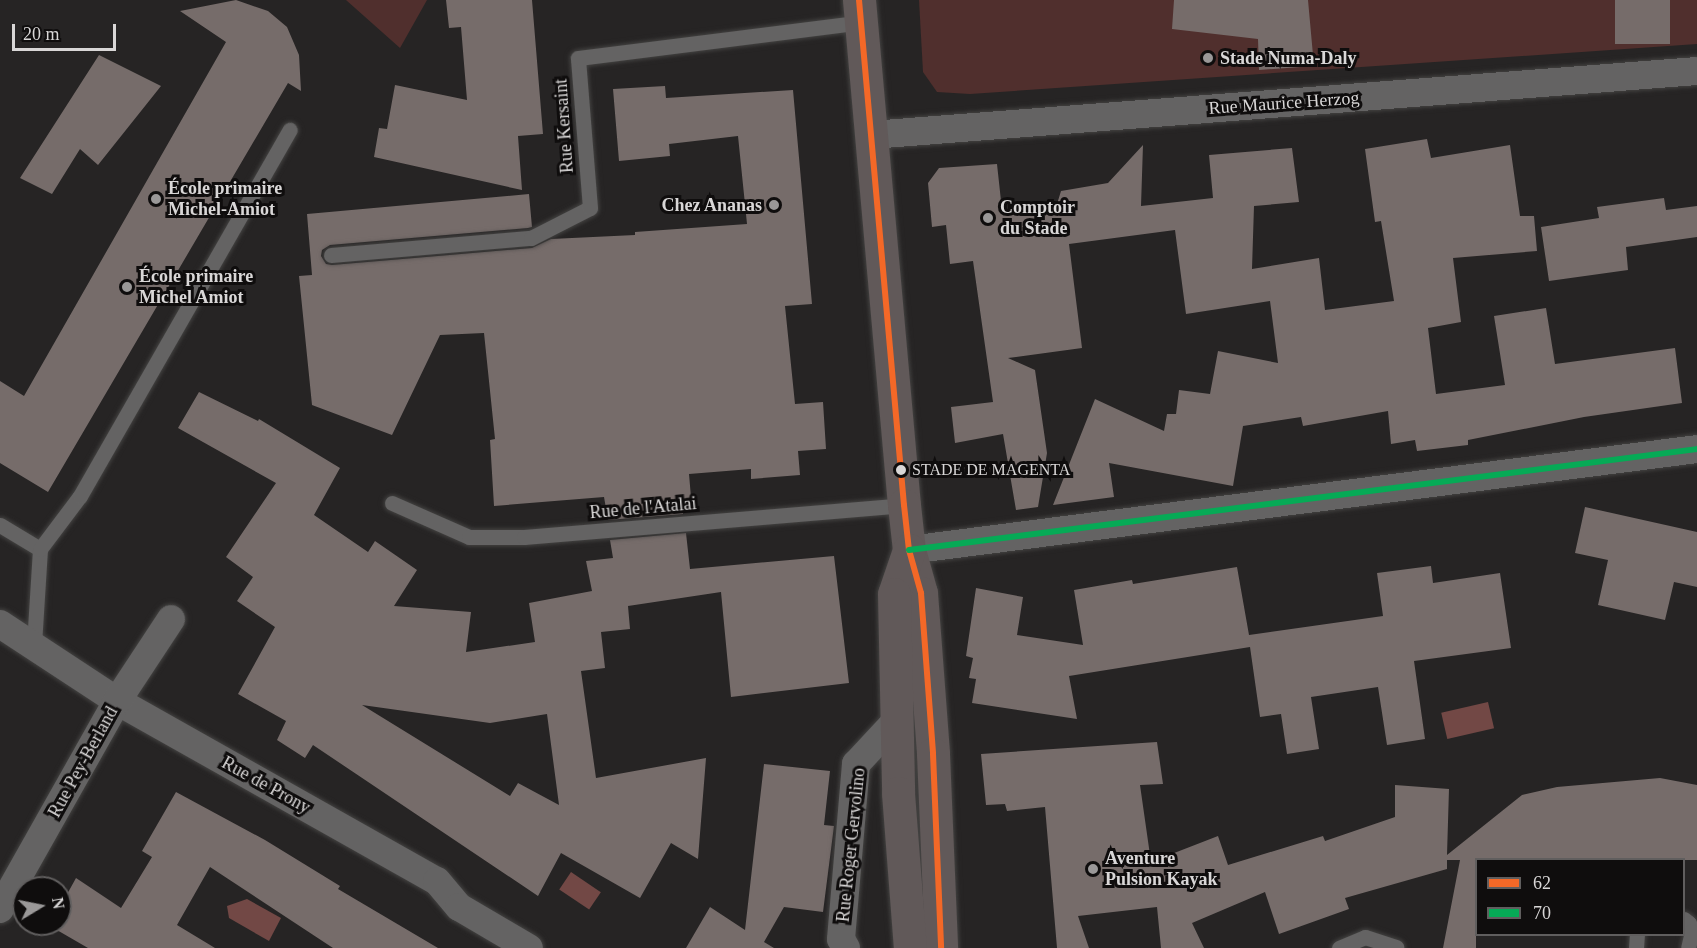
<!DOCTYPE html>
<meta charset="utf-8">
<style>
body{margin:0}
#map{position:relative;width:1697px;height:948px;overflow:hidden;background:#262424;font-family:Georgia,serif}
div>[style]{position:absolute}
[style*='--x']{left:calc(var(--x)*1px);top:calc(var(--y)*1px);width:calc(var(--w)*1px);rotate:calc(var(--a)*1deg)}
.green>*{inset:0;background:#502f2d}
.water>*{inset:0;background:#724845;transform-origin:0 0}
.building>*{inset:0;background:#766c6a;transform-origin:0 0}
.roads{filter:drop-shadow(0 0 2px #434241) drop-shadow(0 0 2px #434241)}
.lane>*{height:15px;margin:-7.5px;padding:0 7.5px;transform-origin:7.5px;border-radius:7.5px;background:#646363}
.street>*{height:28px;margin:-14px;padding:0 14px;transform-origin:14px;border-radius:14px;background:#646363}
.primary>*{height:33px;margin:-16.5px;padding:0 16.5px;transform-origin:16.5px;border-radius:16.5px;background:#615959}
.bus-1>*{height:6px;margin:-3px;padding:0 3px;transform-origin:3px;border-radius:3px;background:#f36827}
.bus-2>*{height:6px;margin:-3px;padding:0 3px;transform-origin:3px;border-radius:3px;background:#06aa56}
.dots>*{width:16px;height:16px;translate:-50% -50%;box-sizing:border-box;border:3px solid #0f0d0d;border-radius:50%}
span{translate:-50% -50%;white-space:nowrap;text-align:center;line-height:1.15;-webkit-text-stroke:6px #0f0d0d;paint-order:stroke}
.bus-label{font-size:16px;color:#d9d7d7}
.left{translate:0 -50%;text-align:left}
.poi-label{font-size:18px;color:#d9d7d7;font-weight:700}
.right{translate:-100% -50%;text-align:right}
.street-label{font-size:18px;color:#d9d7d7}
.legend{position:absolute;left:1475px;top:858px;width:210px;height:78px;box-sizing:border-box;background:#0f0d0d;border:2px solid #605e5e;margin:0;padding:8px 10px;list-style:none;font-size:18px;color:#d9d7d7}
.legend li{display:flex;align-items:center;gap:12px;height:30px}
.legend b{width:30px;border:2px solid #605e5e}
.north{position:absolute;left:12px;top:876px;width:60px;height:60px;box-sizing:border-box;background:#0f0d0d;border:2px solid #605e5e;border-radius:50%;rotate:80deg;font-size:16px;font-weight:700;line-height:24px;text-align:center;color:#d9d7d7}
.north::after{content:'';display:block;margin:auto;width:21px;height:27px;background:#9a9898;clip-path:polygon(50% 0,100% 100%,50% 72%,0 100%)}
.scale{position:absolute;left:12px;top:24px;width:104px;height:27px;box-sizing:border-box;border:3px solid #d9d7d7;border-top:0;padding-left:8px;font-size:18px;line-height:21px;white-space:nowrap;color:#d9d7d7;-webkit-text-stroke:4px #0f0d0d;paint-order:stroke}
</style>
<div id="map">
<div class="green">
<div style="clip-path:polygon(346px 0,427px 0,400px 48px)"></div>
<div style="clip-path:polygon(919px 0,1697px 0,1697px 44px,970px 94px,937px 92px,923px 72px)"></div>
</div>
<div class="water">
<div style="left:1488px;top:702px;width:27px;height:48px;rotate:77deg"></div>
<div style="left:571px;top:872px;width:36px;height:21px;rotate:34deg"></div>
<div style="clip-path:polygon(247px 899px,281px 918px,269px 941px,229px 918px,227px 906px)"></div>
</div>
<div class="building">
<div style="clip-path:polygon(236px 0,268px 11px,287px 27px,299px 55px,301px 91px,288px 83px,48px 492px,0 463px,0 381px,24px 396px,226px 42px,180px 11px)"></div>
<div style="clip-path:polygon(446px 0,532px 0,543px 134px,518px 136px,522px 190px,374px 157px,379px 128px,387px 129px,395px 85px,467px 100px,461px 27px,449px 28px)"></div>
<div style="clip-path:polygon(1174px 0,1308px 0,1314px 66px,1259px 70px,1258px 39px,1172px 29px)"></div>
<div style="left:1615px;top:0;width:55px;height:44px"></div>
<div style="clip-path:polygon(99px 55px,161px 86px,98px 165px,80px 149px,52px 194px,20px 178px)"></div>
<div style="clip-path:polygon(665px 86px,666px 98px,793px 90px,812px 304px,785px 306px,795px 404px,823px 402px,826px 449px,798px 451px,800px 475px,751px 479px,751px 469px,689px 474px,692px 509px,683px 509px,683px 514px,608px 520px,604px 497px,494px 506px,490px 440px,495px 439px,484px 333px,440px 335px,392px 435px,312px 405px,299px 276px,312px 275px,307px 214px,529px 194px,532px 227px,528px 228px,330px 245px,322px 250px,321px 256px,326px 264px,332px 265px,532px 248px,551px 239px,635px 235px,635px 232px,747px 224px,738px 136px,669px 144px,670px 156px,619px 161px,613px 89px)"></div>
<div style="clip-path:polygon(1427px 139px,1431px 158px,1510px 145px,1520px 216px,1534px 216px,1537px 251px,1453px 258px,1461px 322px,1428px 328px,1436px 394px,1505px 385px,1494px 316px,1546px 308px,1555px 364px,1675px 348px,1682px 403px,1584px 417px,1468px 440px,1468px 445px,1417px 451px,1415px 440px,1391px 444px,1388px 411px,1303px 426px,1301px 417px,1243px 426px,1233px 486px,1109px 463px,1114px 497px,1053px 505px,1095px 399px,1164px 431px,1167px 414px,1176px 414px,1179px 390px,1210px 394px,1218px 351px,1278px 363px,1270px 301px,1186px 314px,1175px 230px,1069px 244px,1082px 348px,1008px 358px,1035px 370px,1047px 453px,1038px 507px,1016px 510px,1003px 434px,955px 443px,951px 407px,993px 402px,973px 261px,950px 264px,946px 225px,932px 227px,928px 183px,939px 168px,997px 164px,1002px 210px,1057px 204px,1061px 191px,1108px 183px,1143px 145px,1141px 206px,1213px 198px,1209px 155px,1292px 148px,1299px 202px,1254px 206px,1252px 269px,1319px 258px,1325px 310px,1394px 301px,1381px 221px,1375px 222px,1365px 149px)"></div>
<div style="clip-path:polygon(1664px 198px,1666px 210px,1697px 206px,1697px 237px,1626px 247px,1628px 270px,1549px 281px,1541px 227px,1599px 218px,1597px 207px)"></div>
<div style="clip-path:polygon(evenodd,199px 392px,258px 421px,259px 419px,340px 468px,314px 515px,368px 552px,375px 541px,417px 570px,394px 606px,471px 612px,466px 652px,535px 642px,529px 603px,592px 591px,586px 561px,613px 558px,610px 540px,686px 533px,690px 569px,834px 556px,849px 683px,731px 697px,721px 592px,628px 606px,630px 629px,601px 632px,605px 668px,581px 671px,596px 778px,706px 758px,698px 859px,671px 843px,640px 898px,561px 853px,538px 896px,313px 745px,305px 758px,277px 740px,286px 721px,238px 694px,275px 627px,237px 601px,253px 577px,226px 557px,276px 483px,178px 428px,199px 392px,362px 705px,490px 723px,547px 714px,559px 805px,518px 783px,510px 796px,362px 705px)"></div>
<div style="clip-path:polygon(1585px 507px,1697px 532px,1697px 587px,1674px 582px,1665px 620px,1598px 605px,1608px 560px,1575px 553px)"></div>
<div style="clip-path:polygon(1431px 566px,1433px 583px,1500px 573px,1511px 648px,1414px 661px,1425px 739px,1387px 745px,1378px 687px,1311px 697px,1319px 749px,1287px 754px,1281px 714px,1260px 717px,1250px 647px,1069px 676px,1077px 719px,972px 703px,976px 679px,969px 678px,973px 658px,966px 656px,976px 588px,1023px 597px,1017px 635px,1083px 645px,1074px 590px,1132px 580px,1133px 584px,1237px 567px,1249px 635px,1383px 616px,1377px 573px)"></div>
<div style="clip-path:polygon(1157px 742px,1163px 784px,1140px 785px,1151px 862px,1218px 836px,1228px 865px,1323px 836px,1325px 841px,1395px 817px,1395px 785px,1449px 789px,1447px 855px,1522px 795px,1557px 787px,1660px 778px,1697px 785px,1697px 860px,1476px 860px,1476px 948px,1443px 948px,1460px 860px,1447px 860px,1447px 869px,1345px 898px,1349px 909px,1279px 934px,1265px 892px,1192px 923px,1204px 948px,1161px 948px,1157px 907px,1078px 916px,1089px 948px,1057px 948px,1045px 807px,1007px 811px,1005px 804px,986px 805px,981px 754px)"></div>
<div style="clip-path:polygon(764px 764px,830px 771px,824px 825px,834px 826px,823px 912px,784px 907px,764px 942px,774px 948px,686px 948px,710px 907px,745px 930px)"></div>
<div style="clip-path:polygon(176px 792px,265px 840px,340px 886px,338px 889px,438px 948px,333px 948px,210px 867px,177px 925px,215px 948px,88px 948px,50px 926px,60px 924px,60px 907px,76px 878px,121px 908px,152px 857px,142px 851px)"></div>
</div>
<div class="roads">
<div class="lane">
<div style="--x:331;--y:255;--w:201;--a:-4.9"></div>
<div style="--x:531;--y:238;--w:66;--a:-27"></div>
<div style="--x:590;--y:208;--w:150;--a:-94.6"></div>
<div style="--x:578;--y:58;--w:285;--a:-7.2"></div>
<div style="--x:392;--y:503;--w:84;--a:23.8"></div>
<div style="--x:469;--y:537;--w:55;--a:0"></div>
<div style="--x:524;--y:537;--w:381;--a:-4.8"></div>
<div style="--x:0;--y:525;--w:47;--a:31"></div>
<div style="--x:40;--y:549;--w:96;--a:93.6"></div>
<div style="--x:40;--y:549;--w:66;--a:-53"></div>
<div style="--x:80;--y:496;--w:422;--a:-60.2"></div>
<div style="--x:1684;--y:919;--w:6;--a:39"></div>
<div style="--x:1689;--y:923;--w:9;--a:69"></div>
<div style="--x:1692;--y:931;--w:17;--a:103"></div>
<div style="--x:1339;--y:948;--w:28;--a:-23"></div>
<div style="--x:1365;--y:937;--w:33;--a:18"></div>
<div style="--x:1636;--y:948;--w:14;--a:-86"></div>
</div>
<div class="street">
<div style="--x:871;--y:135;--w:828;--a:-4.43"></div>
<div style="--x:909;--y:550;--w:794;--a:-7.3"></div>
<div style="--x:0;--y:624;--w:140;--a:33.3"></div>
<div style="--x:117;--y:701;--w:367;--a:29.4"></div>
<div style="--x:437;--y:881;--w:34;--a:50"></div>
<div style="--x:459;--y:907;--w:81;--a:30.4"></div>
<div style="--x:0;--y:909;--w:239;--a:-60.6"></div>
<div style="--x:117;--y:701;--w:98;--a:-56.6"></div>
<div style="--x:846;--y:948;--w:10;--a:-119"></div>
<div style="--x:841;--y:939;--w:176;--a:-85.1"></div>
<div style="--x:856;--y:764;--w:60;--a:-47"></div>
</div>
<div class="primary">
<div style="--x:859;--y:0;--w:507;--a:84.91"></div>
<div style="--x:904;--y:505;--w:45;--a:83.7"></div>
<div style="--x:909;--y:550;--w:45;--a:74.4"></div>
<div style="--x:921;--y:593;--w:161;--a:85.7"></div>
<div style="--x:933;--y:754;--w:194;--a:87.6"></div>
<div style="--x:909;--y:550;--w:46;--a:108.8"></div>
<div style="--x:894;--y:594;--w:199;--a:88.8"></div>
<div style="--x:898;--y:793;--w:155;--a:85.6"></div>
</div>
</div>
<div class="bus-1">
<div style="--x:859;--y:0;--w:507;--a:84.91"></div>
<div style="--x:904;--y:505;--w:45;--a:83.7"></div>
<div style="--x:909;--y:550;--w:45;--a:74.4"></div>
<div style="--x:921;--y:593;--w:161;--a:85.7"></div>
<div style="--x:933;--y:754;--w:194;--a:87.6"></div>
</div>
<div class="bus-2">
<div style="--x:909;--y:550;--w:794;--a:-7.3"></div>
</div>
<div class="dots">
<div style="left:1208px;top:58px;background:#9a9898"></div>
<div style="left:156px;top:199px;background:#9a9898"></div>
<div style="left:774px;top:205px;background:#9a9898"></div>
<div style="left:988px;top:218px;background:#9a9898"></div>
<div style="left:127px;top:287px;background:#9a9898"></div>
<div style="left:901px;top:470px;background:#d9d7d7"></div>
<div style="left:1093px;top:869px;background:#9a9898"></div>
</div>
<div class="bus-label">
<span class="left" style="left:912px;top:470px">STADE DE MAGENTA</span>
</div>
<div class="poi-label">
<span class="left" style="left:1220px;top:58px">Stade Numa-Daly</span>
<span class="left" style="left:168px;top:199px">École primaire<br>Michel-Amiot</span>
<span class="right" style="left:762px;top:205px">Chez Ananas</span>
<span class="left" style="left:1000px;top:218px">Comptoir<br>du Stade</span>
<span class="left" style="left:139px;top:287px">École primaire<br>Michel Amiot</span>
<span class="left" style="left:1105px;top:869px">Aventure<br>Pulsion Kayak</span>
</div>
<div class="street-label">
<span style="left:1284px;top:103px;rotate:-4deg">Rue Maurice Herzog</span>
<span style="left:564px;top:126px;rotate:-94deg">Rue Kersaint</span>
<span style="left:643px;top:508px;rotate:-5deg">Rue de l'Atalai</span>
<span style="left:83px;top:762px;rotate:-61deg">Rue Pey-Berland</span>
<span style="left:266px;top:785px;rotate:29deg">Rue de Prony</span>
<span style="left:851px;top:845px;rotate:-84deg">Rue Roger Gervolino</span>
</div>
<ul class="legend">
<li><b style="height:8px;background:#f36827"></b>62</li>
<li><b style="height:8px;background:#06aa56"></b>70</li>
</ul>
<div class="north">N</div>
<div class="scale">20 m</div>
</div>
